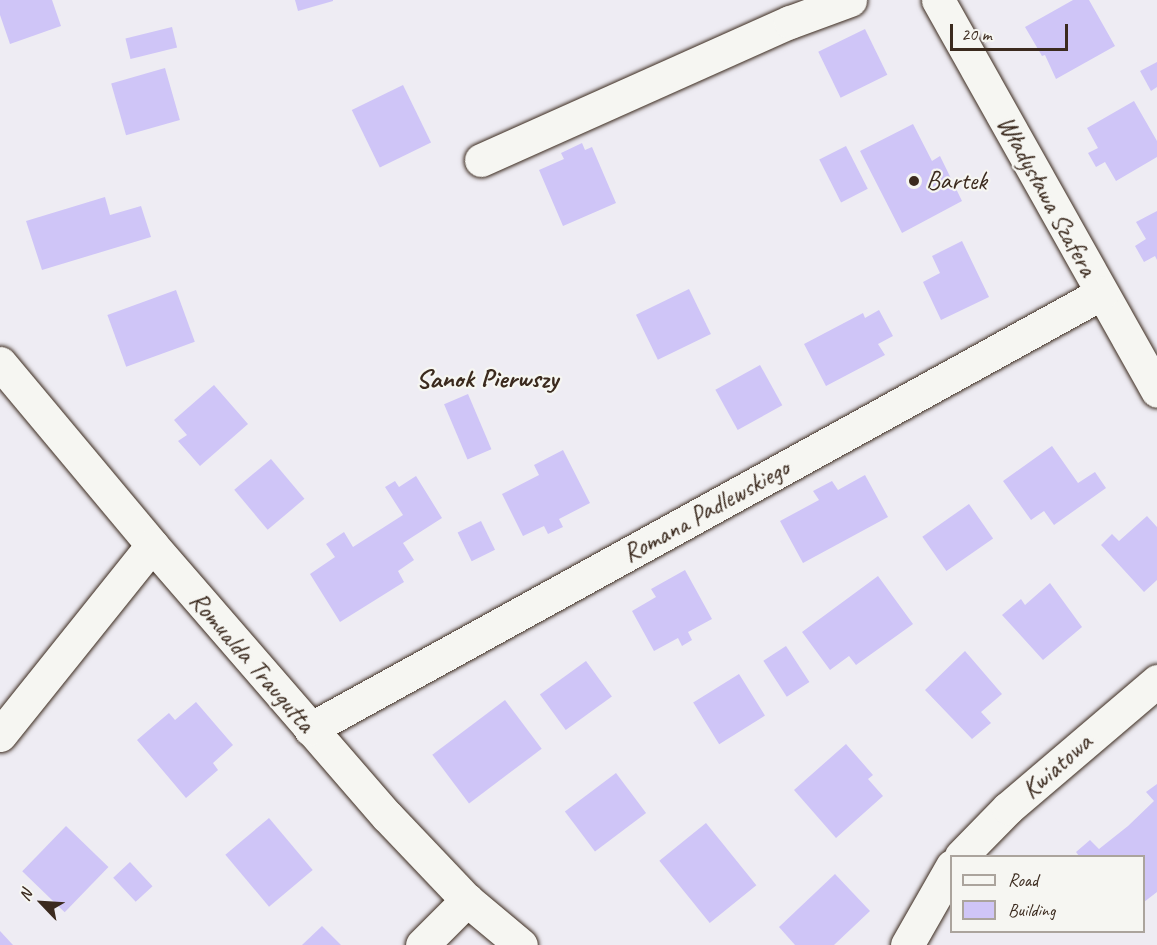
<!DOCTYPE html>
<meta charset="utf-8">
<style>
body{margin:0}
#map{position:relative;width:1157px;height:945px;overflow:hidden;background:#eeecf3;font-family:Caveat,sans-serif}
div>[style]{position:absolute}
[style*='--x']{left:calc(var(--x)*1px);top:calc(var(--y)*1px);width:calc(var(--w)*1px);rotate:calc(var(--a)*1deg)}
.building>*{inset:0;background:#cfc5f7;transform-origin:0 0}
.roads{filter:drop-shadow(0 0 2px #3b2a1e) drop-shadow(0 0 2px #3b2a1e)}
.minor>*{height:33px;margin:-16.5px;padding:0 16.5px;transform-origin:16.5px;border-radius:16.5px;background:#f6f6f2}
.dots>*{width:16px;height:16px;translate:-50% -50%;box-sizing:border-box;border:3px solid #f6f6f2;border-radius:50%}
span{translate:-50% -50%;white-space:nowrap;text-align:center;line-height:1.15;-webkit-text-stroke:4.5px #f6f6f2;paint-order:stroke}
.poi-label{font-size:26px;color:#3b2a1e}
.left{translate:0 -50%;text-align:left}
.street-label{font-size:26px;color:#3b2a1e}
.neighbourhood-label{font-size:27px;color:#3b2a1e;font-weight:700}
.legend{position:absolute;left:950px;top:855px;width:195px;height:78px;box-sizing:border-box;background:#f6f6f2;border:2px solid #aba49d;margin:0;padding:8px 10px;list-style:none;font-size:18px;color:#3b2a1e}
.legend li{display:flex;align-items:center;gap:12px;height:30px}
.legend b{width:30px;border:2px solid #aba49d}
.north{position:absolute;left:12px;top:873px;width:60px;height:60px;-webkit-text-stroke:4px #f6f6f2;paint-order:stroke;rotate:295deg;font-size:16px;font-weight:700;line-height:24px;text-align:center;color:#3b2a1e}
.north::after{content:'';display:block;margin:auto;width:21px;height:27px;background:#3b2a1e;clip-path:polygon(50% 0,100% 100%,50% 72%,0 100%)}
.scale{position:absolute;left:950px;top:24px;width:118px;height:27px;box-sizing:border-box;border:3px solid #3b2a1e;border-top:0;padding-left:8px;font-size:18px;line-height:21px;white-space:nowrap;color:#3b2a1e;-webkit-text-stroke:4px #f6f6f2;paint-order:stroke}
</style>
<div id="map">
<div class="building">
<div style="clip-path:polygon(0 0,52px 0,61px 26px,10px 44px,0 15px)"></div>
<div style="clip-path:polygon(295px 0,333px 0,333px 1px,298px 11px)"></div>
<div style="clip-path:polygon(1073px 0,1089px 0,1115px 46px,1056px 79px,1045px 55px,1042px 56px,1025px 27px)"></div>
<div style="left:172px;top:27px;width:21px;height:48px;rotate:76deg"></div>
<div style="left:865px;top:29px;width:51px;height:52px;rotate:64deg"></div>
<div style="clip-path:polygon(1157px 62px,1157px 87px,1151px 91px,1140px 71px)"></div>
<div style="left:165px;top:68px;width:54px;height:56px;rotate:74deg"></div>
<div style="left:403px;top:85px;width:64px;height:57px;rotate:64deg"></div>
<div style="clip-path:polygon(1134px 101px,1157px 141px,1157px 157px,1116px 181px,1105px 162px,1096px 167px,1088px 153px,1098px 148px,1087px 128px)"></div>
<div style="clip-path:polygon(913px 124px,932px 161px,940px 156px,962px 201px,902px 233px,860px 151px)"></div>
<div style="clip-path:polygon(582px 143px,585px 150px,592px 147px,616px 203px,563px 226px,539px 170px,564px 159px,561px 153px)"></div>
<div style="left:846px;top:146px;width:48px;height:30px;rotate:63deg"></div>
<div style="clip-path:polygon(105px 197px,110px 215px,141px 206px,151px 237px,42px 270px,26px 221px)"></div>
<div style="clip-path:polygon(1157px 211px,1157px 260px,1155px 256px,1144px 262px,1135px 246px,1146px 239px,1136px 222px)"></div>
<div style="clip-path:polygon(962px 241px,989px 297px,941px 320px,923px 282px,940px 273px,932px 256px)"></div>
<div style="left:689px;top:289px;width:50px;height:59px;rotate:64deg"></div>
<div style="left:176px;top:290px;width:55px;height:73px;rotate:70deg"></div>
<div style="clip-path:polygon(879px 310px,893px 336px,878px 344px,885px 355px,826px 386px,804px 344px,863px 313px,865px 318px)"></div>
<div style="left:760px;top:365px;width:46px;height:51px;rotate:61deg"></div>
<div style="clip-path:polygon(214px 385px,248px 424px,200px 466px,178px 441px,187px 435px,174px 420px)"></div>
<div style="left:468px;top:394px;width:60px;height:26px;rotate:67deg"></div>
<div style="clip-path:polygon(1052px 446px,1078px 483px,1095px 472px,1106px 488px,1054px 525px,1044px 511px,1031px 520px,1003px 481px)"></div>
<div style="clip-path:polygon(563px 450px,590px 503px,559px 519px,563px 527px,548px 534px,544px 526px,523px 536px,502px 494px,539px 475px,534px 465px)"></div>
<div style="left:271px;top:459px;width:52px;height:48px;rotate:50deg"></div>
<div style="clip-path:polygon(865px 475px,888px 517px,803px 563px,780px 521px,819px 500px,813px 491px,832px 481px,838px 490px)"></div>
<div style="clip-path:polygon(416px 476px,442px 518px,403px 543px,414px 560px,398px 571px,404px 582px,340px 622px,310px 574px,335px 557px,326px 544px,344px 532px,353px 547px,403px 515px,385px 487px,395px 481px,399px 487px)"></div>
<div style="left:969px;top:504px;width:42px;height:57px;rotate:55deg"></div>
<div style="clip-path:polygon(1147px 516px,1157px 527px,1157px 580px,1144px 592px,1101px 545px,1112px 534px,1119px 541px)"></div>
<div style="left:481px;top:521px;width:32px;height:26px;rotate:64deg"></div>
<div style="clip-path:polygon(685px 570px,712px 619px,688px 632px,692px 640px,682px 646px,678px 638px,654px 651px,632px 611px,656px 597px,651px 589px)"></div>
<div style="clip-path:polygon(878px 576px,913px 624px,856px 665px,849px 656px,830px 670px,802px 632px)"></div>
<div style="clip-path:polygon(1050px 583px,1082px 627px,1043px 660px,1002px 615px,1021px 599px,1025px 605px)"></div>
<div style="left:786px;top:646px;width:43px;height:27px;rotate:57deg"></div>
<div style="clip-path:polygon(965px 651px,1002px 694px,981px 712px,991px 723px,972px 739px,925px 690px)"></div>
<div style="left:586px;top:661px;width:44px;height:57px;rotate:54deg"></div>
<div style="left:739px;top:674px;width:49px;height:54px;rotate:58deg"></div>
<div style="left:505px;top:700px;width:61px;height:91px;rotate:53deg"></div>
<div style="clip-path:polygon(196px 702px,233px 745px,213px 763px,218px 770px,186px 798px,137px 740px,169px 713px,175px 720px)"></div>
<div style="clip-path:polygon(846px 744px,873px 775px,868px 779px,883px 796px,836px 838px,794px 790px)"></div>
<div style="left:616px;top:773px;width:50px;height:64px;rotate:53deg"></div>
<div style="clip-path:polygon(1157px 784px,1157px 892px,1144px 902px,1144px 856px,1079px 856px,1076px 852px,1090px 840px,1099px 849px,1128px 826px,1154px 801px,1146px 792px)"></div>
<div style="left:269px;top:818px;width:68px;height:57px;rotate:50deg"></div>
<div style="left:706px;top:823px;width:80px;height:60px;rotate:51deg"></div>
<div style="left:66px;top:826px;width:59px;height:63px;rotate:44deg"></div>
<div style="left:130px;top:862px;width:33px;height:23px;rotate:47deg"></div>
<div style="clip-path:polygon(835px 874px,870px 911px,834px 945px,795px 945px,779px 927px)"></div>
<div style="clip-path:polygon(322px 926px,341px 945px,302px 945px)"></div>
<div style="clip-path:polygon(0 931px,13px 945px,0 945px)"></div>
</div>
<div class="roads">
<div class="minor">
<div style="--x:938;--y:0;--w:448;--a:60.7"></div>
<div style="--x:481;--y:160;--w:338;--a:-24.1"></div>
<div style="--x:790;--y:22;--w:64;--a:-20.1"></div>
<div style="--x:0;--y:363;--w:237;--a:50.1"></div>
<div style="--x:152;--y:545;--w:359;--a:49.1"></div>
<div style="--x:387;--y:816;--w:116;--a:46.4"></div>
<div style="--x:467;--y:900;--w:70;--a:39.8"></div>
<div style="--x:310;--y:729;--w:904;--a:-28.83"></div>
<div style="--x:0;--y:735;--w:243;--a:-51.3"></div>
<div style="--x:961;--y:856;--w:67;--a:-45.6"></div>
<div style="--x:1008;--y:808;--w:196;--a:-40.4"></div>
<div style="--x:422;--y:945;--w:64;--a:-45"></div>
<div style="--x:907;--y:945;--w:91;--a:-60.3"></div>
</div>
</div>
<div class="dots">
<div style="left:914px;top:181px;background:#3b2a1e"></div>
</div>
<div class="poi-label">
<span class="left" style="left:926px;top:181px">Bartek</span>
</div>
<div class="street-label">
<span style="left:1047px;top:196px;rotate:61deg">Władysława Szafera</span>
<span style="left:706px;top:511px;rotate:-29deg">Romana Padlewskiego</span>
<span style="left:252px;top:662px;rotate:49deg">Romualda Traugutta</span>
<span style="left:1057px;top:766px;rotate:-41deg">Kwiatowa</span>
</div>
<div class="neighbourhood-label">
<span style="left:487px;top:379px">Sanok Pierwszy</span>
</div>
<ul class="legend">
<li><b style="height:8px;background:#f6f6f2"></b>Road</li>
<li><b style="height:16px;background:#cfc5f7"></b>Building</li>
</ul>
<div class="north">N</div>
<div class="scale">20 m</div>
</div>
